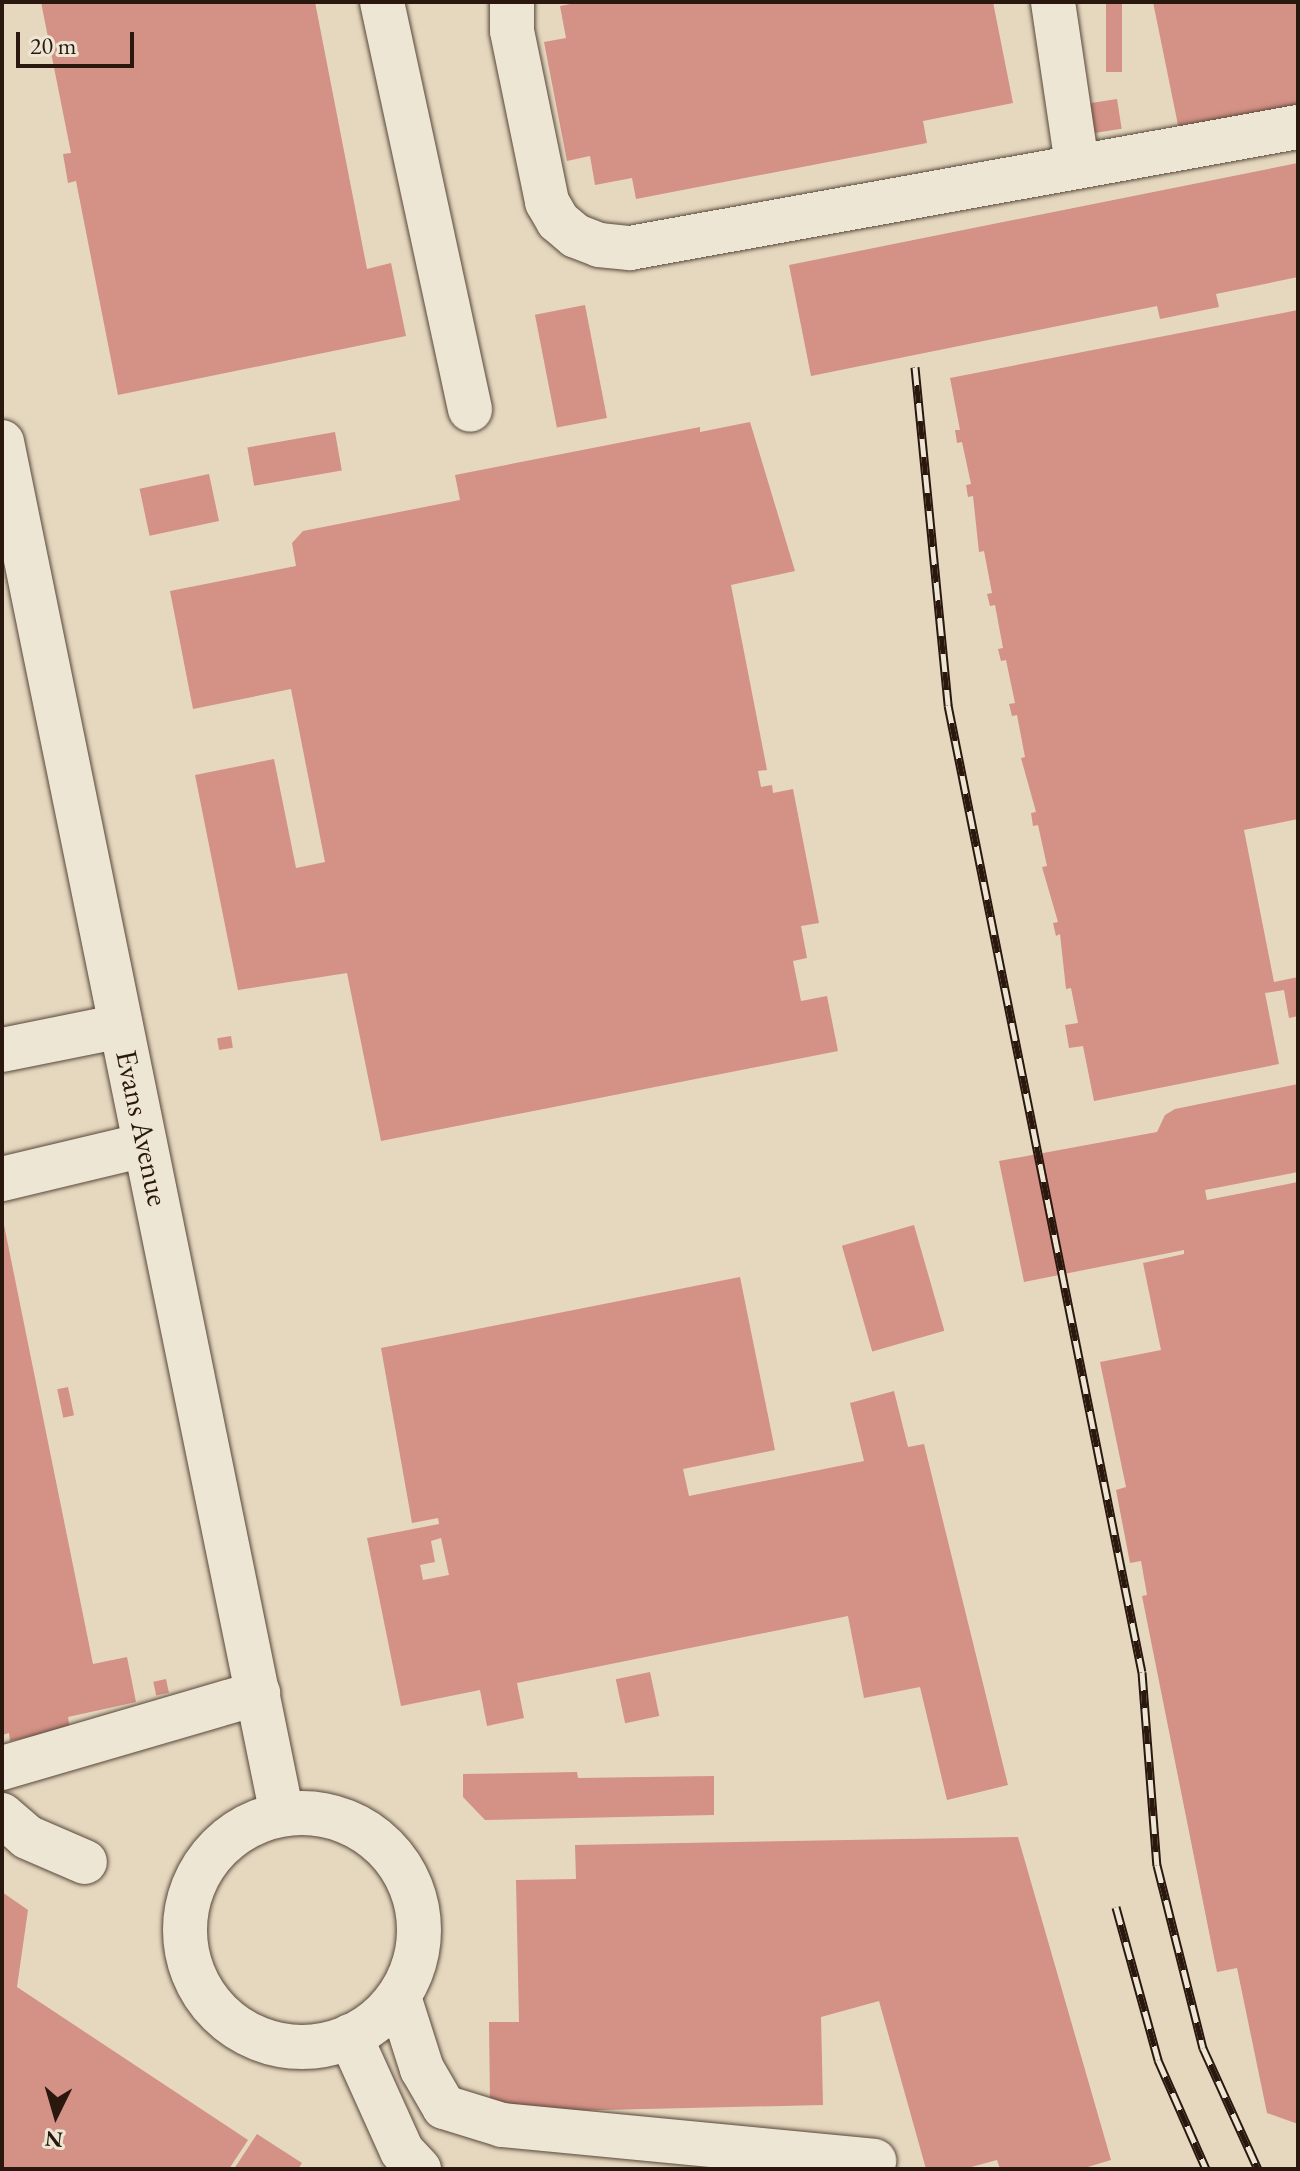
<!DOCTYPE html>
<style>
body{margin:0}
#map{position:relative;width:1300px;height:2171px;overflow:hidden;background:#e5d8bf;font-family:"EB Garamond",serif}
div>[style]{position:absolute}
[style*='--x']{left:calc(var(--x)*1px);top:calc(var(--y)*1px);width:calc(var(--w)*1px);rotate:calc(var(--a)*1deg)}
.building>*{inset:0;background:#d49185;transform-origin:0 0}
.roads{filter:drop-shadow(0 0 2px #59483a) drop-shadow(0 0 2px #59483a)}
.minor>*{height:44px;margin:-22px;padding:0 22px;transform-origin:22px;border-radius:22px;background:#eee6d5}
.minor>.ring{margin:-22px;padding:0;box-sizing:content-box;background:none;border:44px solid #eee6d5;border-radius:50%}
.rail>*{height:9px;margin-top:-4.5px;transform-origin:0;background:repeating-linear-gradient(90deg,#eee6d5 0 18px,#2a180e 0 36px);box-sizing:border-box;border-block:2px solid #2a180e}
span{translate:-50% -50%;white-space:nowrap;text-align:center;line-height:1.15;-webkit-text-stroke:6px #eee6d5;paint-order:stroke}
.street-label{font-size:30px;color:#2a180e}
.frame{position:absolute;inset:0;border:4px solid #2a180e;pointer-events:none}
.north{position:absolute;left:16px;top:2075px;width:80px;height:80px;-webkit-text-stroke:6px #eee6d5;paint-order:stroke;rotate:185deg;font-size:22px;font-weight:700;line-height:32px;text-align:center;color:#2a180e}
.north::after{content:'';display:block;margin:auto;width:28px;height:36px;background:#2a180e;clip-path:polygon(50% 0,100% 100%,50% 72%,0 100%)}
.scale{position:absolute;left:16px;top:32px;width:118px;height:36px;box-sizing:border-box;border:4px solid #2a180e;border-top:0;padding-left:10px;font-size:24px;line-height:28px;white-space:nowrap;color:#2a180e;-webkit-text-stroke:6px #eee6d5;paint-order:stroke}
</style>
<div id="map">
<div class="building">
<div style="clip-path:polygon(41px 2px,315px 2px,367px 269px,391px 263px,406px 336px,118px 395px,76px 181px,68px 183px,63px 154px,71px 153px)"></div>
<div style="clip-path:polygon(581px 2px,993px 2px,1013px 103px,923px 121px,927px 143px,636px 199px,632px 178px,595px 185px,590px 156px,567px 161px,544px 42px,566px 38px,560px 6px)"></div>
<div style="left:1106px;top:2px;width:16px;height:70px"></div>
<div style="clip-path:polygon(1153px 2px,1298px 2px,1298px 106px,1179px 130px)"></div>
<div style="left:1117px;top:99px;width:30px;height:31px;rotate:81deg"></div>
<div style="clip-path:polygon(1298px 163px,1298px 277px,1216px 294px,1219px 307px,1160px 319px,1157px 306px,811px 376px,789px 265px)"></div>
<div style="left:585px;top:305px;width:115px;height:51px;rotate:79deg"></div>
<div style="clip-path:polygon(1298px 310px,1298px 819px,1244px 830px,1274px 982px,1298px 977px,1298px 1016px,1289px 1018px,1284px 990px,1265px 993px,1279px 1064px,1094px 1101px,1083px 1046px,1069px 1048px,1065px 1025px,1078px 1023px,1071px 988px,1066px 989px,1060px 934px,1056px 936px,1053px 923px,1058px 922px,1042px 867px,1047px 866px,1038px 825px,1033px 826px,1031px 813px,1036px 812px,1021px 758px,1025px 757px,1017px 715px,1012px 716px,1009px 704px,1015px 703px,1006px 660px,1001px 661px,998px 649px,1003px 648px,995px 605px,990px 606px,987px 594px,992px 593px,984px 551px,979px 552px,973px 496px,968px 497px,966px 485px,971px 484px,962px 442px,957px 443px,955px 430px,960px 430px,950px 378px)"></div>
<div style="clip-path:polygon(750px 422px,795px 571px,731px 585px,767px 770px,758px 771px,761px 787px,772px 785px,773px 793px,793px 789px,819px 923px,801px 926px,807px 958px,793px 961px,801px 1001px,827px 996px,838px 1051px,381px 1141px,347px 973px,238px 990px,195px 775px,274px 759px,296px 868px,325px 862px,291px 689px,193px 709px,170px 591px,296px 566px,292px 543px,303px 531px,460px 500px,455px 475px,700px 427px,700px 432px)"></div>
<div style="left:335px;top:432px;width:39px;height:89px;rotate:80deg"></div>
<div style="left:209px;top:474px;width:48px;height:71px;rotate:78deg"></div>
<div style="left:231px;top:1036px;width:12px;height:14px;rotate:81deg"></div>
<div style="clip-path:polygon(1298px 1084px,1298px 1172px,1205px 1190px,1207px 1200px,1298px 1182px,1298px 2124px,1267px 2113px,1237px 1968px,1217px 1972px,1142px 1596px,1147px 1595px,1141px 1561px,1130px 1563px,1116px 1490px,1126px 1487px,1100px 1362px,1161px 1350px,1143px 1263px,1184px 1254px,1184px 1250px,1024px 1282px,999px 1161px,1157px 1132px,1165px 1115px,1175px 1109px)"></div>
<div style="clip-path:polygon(2px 1215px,93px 1664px,127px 1657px,136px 1702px,68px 1717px,70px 1729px,10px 1741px,9px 1733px,2px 1735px)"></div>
<div style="left:914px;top:1225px;width:110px;height:75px;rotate:74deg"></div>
<div style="clip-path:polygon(evenodd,740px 1277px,775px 1450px,683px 1469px,689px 1496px,864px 1461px,850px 1403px,894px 1391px,908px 1447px,924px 1444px,1008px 1785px,947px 1800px,920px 1687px,864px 1698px,848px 1616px,517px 1683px,524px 1718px,487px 1726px,480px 1690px,401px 1706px,367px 1538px,439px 1524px,438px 1518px,412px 1523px,381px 1348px,740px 1277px,441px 1538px,449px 1575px,423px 1580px,420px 1565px,435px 1562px,431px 1541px,441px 1538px)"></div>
<div style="left:68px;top:1387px;width:29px;height:11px;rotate:78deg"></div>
<div style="left:650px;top:1672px;width:45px;height:35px;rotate:78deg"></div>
<div style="left:166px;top:1679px;width:14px;height:13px;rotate:78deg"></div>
<div style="clip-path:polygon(577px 1772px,578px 1778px,714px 1776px,714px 1815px,485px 1820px,463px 1797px,463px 1774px)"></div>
<div style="clip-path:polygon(1018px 1837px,1111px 2160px,1081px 2169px,1000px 2169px,997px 2160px,964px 2169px,926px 2169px,879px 2001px,821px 2017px,823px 2105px,559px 2111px,490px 2104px,489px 2022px,519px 2022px,516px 1880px,576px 1879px,575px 1845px)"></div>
<div style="clip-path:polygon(2px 1892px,28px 1910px,17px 1987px,248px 2140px,229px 2169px,2px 2169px)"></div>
<div style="clip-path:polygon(257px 2134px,302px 2163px,298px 2169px,234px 2169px)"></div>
</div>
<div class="roads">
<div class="minor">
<div style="--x:382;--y:2;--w:417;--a:77.8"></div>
<div style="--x:512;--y:2;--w:29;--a:90"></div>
<div style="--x:512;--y:31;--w:175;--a:78.4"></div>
<div style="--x:547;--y:202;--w:22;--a:60"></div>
<div style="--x:558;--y:221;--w:23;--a:40"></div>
<div style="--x:576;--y:236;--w:25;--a:21"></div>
<div style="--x:599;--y:245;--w:31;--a:6"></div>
<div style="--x:630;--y:248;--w:679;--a:-10.27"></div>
<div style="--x:1053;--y:2;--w:165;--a:81.6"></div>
<div style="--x:2;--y:442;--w:1400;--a:78.47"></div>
<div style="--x:2;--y:1050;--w:121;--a:-11.4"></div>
<div style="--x:2;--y:1179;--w:147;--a:-13.4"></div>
<div style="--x:2;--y:1768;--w:267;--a:-16.3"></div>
<div class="ring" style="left:185px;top:1813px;width:190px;height:190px"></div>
<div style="--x:2;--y:1815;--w:33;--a:41"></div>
<div style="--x:27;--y:1837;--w:63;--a:23.3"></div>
<div style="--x:399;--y:1997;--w:76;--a:72.3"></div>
<div style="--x:422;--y:2069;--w:44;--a:59.9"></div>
<div style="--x:444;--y:2107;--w:61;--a:17.2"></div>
<div style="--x:502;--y:2125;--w:374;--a:5.5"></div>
<div style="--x:350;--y:2036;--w:126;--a:65.7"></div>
<div style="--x:402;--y:2151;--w:25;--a:47"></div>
</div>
</div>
<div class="rail">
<div style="--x:915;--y:367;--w:340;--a:84.4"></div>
<div style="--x:948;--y:705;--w:986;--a:78.66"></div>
<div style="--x:1142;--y:1672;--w:194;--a:85.6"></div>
<div style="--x:1157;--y:1865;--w:189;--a:75.9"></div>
<div style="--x:1203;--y:2048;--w:133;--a:65.6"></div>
<div style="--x:1116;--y:1907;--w:159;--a:74.6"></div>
<div style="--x:1158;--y:2060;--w:119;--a:66.2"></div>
</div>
<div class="street-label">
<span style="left:142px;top:1128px;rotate:78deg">Evans Avenue</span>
</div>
<div class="frame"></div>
<div class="north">N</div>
<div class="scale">20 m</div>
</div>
